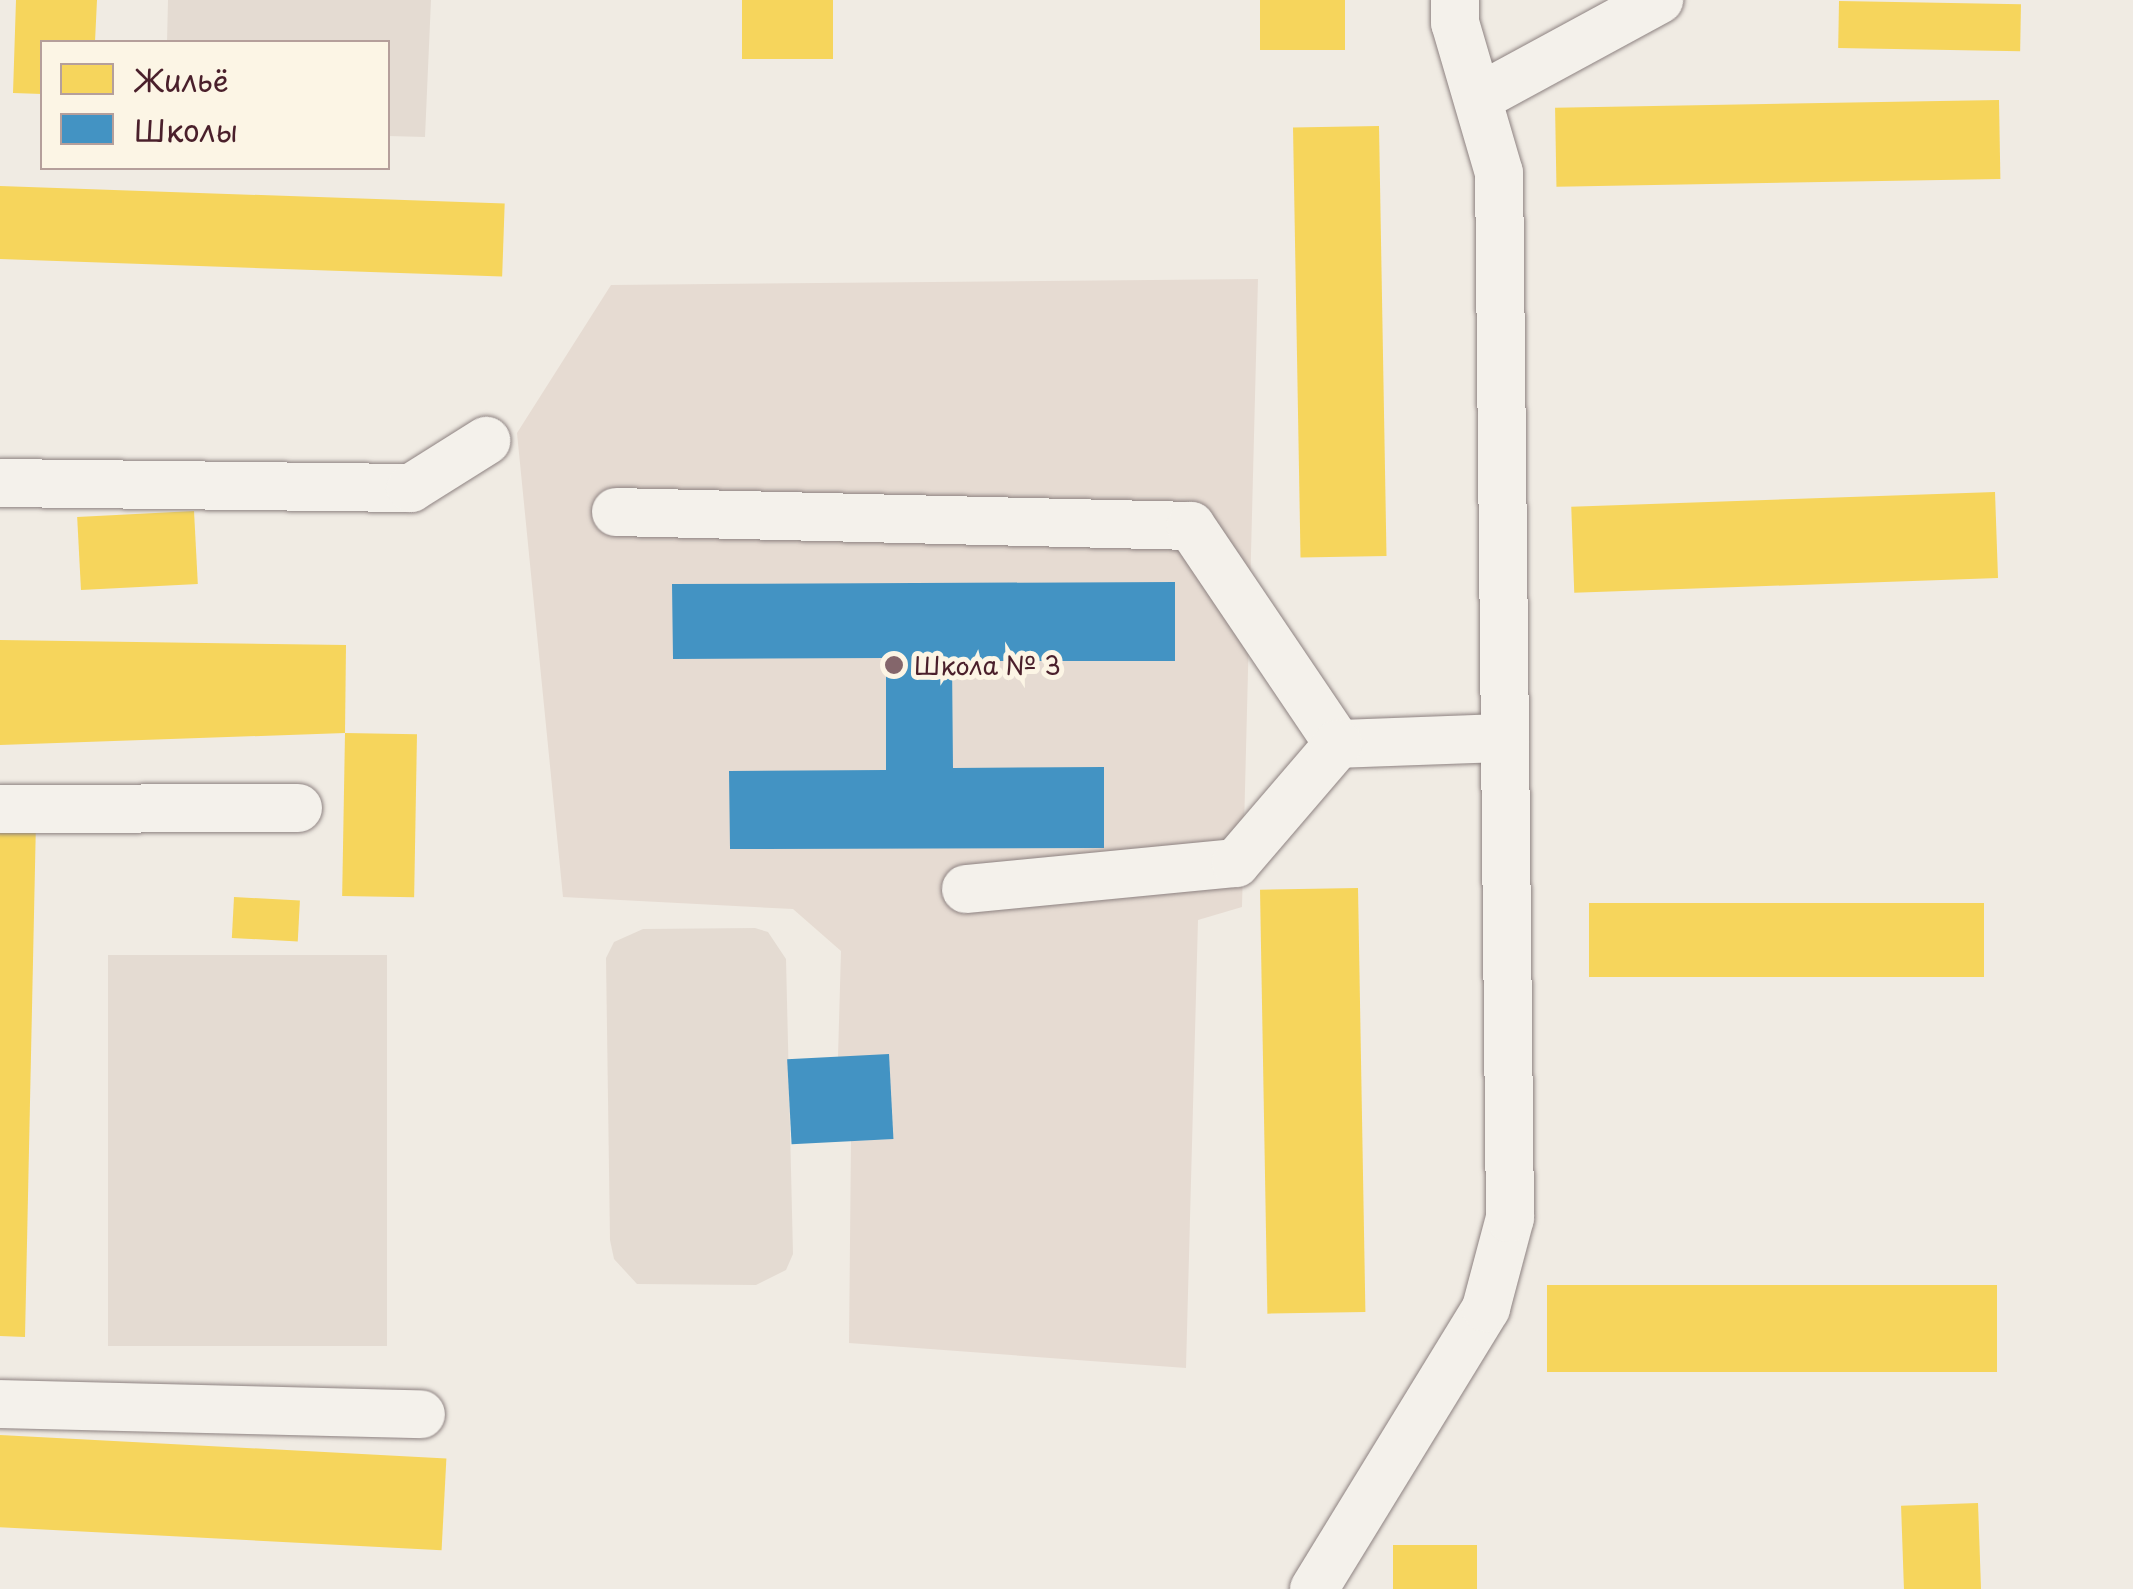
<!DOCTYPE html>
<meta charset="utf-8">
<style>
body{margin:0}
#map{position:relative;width:2133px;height:1589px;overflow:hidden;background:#f0ebe3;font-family:"Playpen Sans",sans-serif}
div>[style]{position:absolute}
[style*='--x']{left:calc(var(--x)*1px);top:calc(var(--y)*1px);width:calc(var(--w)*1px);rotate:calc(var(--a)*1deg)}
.built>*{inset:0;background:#e6dbd2}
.green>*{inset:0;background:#e4dbd2;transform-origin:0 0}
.homes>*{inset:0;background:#f6d55c;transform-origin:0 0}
.schools>*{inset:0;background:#4393c3;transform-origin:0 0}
.roads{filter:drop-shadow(0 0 2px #8d8281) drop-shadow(0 0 2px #8d8281)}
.minor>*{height:48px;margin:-24px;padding:0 24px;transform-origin:24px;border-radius:24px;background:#f4f1eb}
.dots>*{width:28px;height:28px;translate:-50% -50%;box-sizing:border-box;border:5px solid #fcf5e5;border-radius:50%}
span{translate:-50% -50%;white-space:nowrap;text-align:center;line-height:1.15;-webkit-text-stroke:10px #fcf5e5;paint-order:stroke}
.poi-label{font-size:25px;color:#4a1f2b}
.left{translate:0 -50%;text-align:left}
.legend{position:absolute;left:40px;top:40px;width:350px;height:130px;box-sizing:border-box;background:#fcf5e5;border:2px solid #b59f9b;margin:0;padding:12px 18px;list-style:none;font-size:30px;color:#4a1f2b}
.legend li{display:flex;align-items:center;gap:20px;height:50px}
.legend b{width:50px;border:2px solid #b59f9b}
</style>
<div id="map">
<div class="built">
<div style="clip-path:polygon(1258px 279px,1242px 907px,1198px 920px,1186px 1368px,849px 1343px,851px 1141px,893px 1139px,838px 1057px,841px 951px,793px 909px,563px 897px,517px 433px,611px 285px)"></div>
</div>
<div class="green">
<div style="clip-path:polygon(168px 0,431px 0,425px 137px,388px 136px,388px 42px,167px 42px)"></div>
<div style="clip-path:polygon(755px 928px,768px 932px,786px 959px,793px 1254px,786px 1270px,756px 1285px,637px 1284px,614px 1259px,610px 1240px,606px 958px,614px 942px,643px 929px)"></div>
<div style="left:387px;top:955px;width:391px;height:279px;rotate:90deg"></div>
</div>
<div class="homes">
<div style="clip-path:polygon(16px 0,97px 0,95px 42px,42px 42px,42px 94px,13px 93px)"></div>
<div style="left:742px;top:0;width:91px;height:59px"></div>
<div style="left:1260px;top:0;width:85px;height:50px"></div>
<div style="left:1839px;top:1px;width:182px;height:47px;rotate:1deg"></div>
<div style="left:1999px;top:100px;width:79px;height:444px;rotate:89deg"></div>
<div style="left:1379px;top:126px;width:430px;height:86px;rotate:89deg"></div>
<div style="left:0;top:186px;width:505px;height:73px;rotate:2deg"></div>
<div style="left:1995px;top:492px;width:86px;height:424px;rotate:88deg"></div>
<div style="left:194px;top:511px;width:73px;height:117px;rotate:87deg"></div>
<div style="clip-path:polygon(0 640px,346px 645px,345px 733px,0 745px)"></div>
<div style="left:345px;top:733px;width:72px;height:163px;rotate:1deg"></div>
<div style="clip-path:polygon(0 820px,36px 820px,25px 1337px,0 1336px)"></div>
<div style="left:1358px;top:888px;width:424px;height:98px;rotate:89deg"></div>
<div style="left:234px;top:897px;width:66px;height:41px;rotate:3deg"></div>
<div style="left:1589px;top:903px;width:395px;height:74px"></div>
<div style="left:1547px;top:1285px;width:450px;height:87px"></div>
<div style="left:0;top:1435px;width:447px;height:92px;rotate:3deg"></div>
<div style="left:1978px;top:1503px;width:86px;height:77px;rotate:88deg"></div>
<div style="left:1393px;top:1545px;width:84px;height:44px"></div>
</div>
<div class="schools">
<div style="clip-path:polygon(1175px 582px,1175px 661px,952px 661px,953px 768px,1104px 767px,1104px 848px,730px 849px,729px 771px,886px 770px,886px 658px,673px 659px,672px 584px)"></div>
<div style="left:889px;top:1054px;width:85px;height:102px;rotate:87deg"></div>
</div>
<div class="roads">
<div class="minor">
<div style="--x:1480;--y:97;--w:204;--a:-28.5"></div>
<div style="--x:0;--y:483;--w:411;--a:0.7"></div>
<div style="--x:411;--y:488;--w:89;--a:-32.1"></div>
<div style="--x:616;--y:512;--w:575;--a:1.39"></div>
<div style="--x:1191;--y:526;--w:263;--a:56"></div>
<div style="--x:1338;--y:744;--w:167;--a:-2.1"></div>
<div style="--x:0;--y:809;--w:298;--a:-0.2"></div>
<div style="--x:966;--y:889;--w:271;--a:-5.5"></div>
<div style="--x:1236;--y:863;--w:157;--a:-49.4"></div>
<div style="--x:0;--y:1404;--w:421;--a:1.4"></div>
<div style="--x:1314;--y:1589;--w:329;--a:-58.5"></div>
<div style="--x:1486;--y:1308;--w:93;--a:-75.1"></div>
<div style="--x:1510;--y:1218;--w:1045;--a:-90.6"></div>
<div style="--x:1499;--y:173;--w:156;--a:-106.3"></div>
<div style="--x:1455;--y:23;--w:23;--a:-90"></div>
</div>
</div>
<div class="dots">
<div style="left:894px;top:665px;background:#84666b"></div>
</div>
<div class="poi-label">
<span class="left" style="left:914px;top:665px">Школа № 3</span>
</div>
<ul class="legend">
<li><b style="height:28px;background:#f6d55c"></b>Жильё</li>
<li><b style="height:28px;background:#4393c3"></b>Школы</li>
</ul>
</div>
